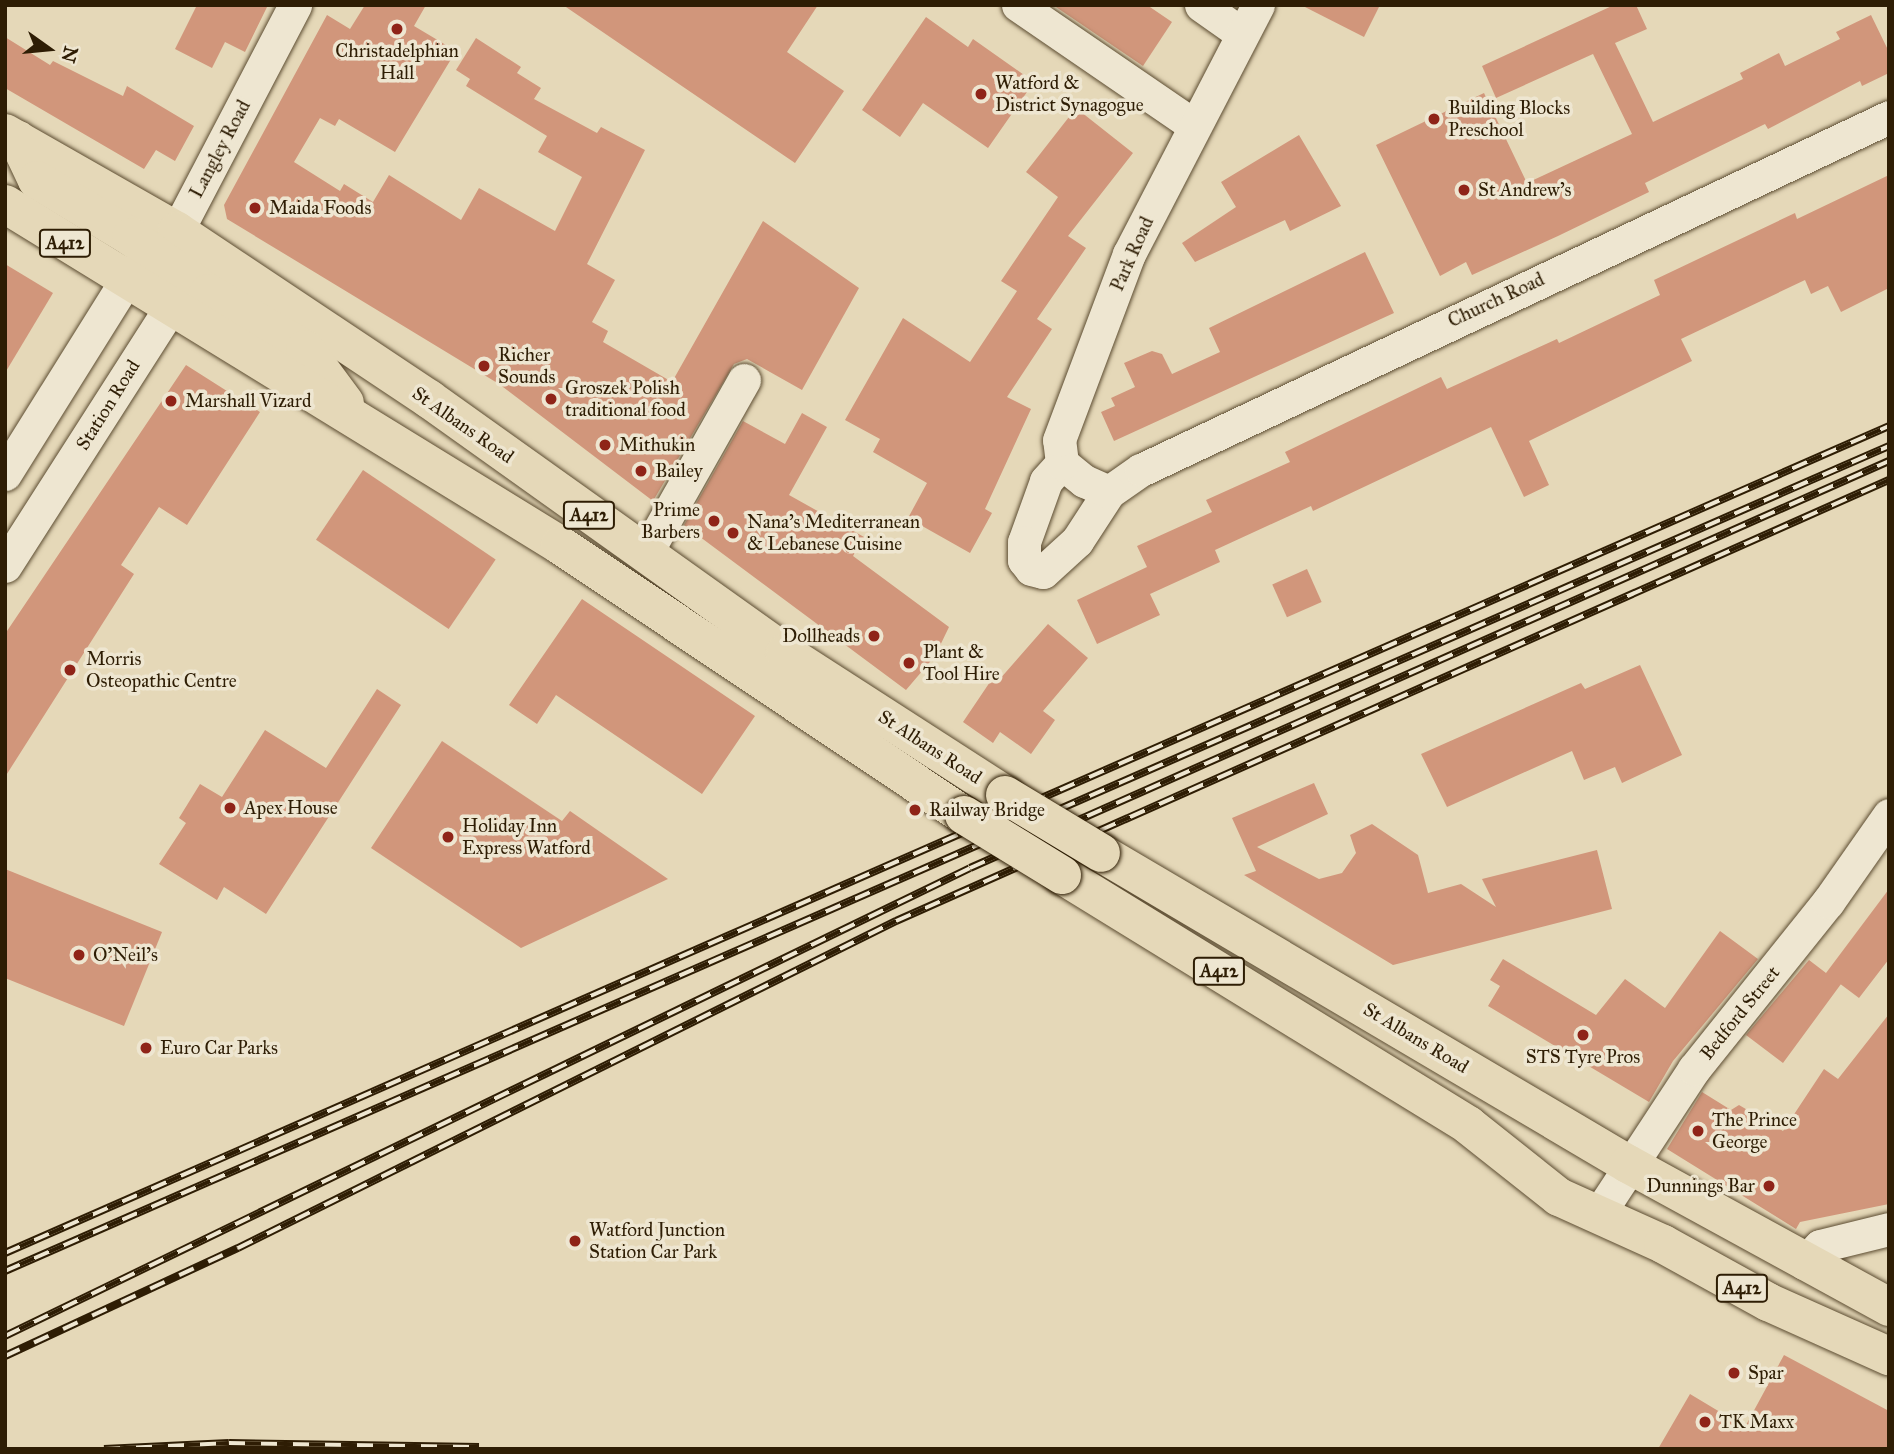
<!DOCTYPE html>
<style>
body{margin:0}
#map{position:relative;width:1894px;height:1454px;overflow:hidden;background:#e5d8b8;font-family:"IM FELL Great Primer",serif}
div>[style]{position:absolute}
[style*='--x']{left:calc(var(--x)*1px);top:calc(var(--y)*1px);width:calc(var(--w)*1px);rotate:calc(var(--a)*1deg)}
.building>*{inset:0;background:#d1967b;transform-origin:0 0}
.roads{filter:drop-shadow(0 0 2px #5c4c31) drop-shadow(0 0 2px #5c4c31)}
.minor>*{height:33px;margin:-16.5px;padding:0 16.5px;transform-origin:16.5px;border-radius:16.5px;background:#eee6d1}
.major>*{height:38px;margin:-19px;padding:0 19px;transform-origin:19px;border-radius:19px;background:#e5d8b8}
.rail>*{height:8px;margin-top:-4px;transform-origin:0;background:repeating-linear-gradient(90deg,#eee6d1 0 16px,#2e1d04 0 32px);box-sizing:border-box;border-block:2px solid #2e1d04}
.bridges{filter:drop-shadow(0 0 2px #2e1d04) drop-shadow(0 0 2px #2e1d04)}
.major-bridge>*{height:38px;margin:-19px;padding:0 19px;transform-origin:19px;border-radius:19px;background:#e5d8b8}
.dots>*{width:19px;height:19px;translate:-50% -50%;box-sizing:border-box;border:4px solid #eee6d1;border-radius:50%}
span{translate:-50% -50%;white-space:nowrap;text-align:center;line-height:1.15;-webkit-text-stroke:7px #eee6d1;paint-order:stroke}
.shield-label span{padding:2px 5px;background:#eee6d1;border:2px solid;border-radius:5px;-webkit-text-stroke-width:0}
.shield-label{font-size:18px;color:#2e1d04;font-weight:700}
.poi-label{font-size:19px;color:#2e1d04}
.left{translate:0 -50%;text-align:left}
.right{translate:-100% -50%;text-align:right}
.street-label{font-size:19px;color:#2e1d04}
.frame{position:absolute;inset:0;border:7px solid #2e1d04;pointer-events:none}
.north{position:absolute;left:14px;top:14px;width:70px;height:70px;-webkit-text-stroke:5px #eee6d1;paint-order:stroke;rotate:105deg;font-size:19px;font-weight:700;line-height:28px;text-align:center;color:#2e1d04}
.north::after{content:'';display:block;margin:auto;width:24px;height:32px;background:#2e1d04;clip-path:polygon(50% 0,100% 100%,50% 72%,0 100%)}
</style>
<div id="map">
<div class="building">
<div style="clip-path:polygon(197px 5px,268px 5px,245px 52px,225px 42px,212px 68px,175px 49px)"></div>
<div style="clip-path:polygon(365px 5px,426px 5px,414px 26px,456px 51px,395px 152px,339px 119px,335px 126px,320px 118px,294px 162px,340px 191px,344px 184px,373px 202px,389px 175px,461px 220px,479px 188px,555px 231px,582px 177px,538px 152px,547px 136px,466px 86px,470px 79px,456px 70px,476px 38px,521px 67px,517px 73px,541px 88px,534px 99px,597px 133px,601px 127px,645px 150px,587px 264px,615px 280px,592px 322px,608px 331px,603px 342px,672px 382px,763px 221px,859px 288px,802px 390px,747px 359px,734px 364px,653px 501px,499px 384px,227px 219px,224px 205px,327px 15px,350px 29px)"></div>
<div style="clip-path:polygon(563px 5px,818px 5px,787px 52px,844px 91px,795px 163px)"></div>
<div style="clip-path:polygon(1053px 5px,1147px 5px,1172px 22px,1143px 66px)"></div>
<div style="clip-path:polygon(1301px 5px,1380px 5px,1364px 37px)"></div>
<div style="clip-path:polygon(1614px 5px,1636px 5px,1647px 29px,1615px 43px,1653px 122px,1743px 79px,1740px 73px,1779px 53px,1785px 66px,1840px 39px,1836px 32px,1871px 15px,1889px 52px,1889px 73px,1862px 86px,1860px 81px,1768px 129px,1765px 124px,1645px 183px,1649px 192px,1558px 236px,1472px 275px,1466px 262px,1440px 276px,1376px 145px,1484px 93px,1527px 183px,1632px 134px,1593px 54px,1496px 98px,1482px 66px)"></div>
<div style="clip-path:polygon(926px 17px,968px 47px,973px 39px,1034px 82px,988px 148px,923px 103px,900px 137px,862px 110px)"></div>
<div style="clip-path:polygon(5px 37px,50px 65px,53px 61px,123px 96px,127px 86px,194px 126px,175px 161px,156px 150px,144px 169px,5px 88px)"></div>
<div style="clip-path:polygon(1076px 108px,1133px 153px,1068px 236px,1086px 248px,1037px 319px,1052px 329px,1007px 397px,1031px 409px,985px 509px,992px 513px,970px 553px,908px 518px,927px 483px,873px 452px,880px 439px,845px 420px,903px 318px,970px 362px,1017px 291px,1001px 281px,1058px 197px,1026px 172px)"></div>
<div style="clip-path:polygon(1299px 135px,1341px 206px,1290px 231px,1285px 220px,1195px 262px,1182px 243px,1236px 207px,1221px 182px)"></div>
<div style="clip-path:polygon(1889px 175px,1889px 288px,1841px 312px,1828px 286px,1811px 294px,1805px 280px,1681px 339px,1692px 361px,1529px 441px,1549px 485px,1524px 497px,1491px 427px,1313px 511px,1311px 506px,1215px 550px,1220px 562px,1150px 594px,1160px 615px,1097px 644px,1077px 600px,1147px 567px,1137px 546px,1212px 512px,1206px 500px,1290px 462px,1285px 452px,1441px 377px,1447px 389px,1557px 339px,1559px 343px,1660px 295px,1654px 280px,1795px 213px,1797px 219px)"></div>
<div style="clip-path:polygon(1365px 252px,1394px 313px,1114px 441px,1101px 412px,1115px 406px,1111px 398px,1135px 387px,1124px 363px,1152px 351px,1162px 354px,1172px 374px,1220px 352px,1209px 328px)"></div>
<div style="clip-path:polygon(5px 264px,53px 293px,5px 373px)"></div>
<div style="clip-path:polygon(186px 365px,260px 412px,187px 525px,159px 507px,121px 565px,134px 574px,5px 777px,5px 634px)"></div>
<div style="clip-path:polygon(802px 413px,827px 427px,789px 495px,864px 537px,853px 556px,949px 627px,935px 656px,906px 690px,684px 525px,743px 421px,785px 444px)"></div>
<div style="left:363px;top:470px;width:160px;height:84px;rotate:34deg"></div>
<div style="left:1307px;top:569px;width:36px;height:38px;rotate:66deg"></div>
<div style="clip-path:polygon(582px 599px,755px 716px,702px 794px,556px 695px,537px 724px,509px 705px)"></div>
<div style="clip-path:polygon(1048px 624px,1088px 658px,1043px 711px,1055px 720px,1031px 754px,1000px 732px,993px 743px,963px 722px,994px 676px,999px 680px)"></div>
<div style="clip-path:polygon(1640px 665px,1682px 755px,1622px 783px,1615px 767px,1584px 780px,1572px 751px,1447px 807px,1421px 754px,1581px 683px,1585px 689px)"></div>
<div style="clip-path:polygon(377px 689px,401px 705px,266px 914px,224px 887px,217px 900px,159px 864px,186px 823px,179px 818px,200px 784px,222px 797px,265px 730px,326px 768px)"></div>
<div style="clip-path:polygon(442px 741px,562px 821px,570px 811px,668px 879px,521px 948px,371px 848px)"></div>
<div style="clip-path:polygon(1314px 783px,1328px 814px,1257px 847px,1319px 879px,1342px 873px,1356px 853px,1350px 835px,1372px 824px,1418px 855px,1428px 893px,1461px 884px,1496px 907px,1482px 879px,1597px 850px,1612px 909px,1393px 965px,1244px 875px,1256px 871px,1232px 818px)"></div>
<div style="clip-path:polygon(5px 869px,162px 932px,124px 1026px,5px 978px)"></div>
<div style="clip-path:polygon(1889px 889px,1889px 959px,1859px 998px,1831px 977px,1841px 984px,1783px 1063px,1746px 1035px,1809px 960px,1826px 973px)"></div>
<div style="clip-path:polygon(1720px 931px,1758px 959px,1673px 1061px,1649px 1102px,1488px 1006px,1500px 986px,1490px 980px,1503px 959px,1596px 1015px,1625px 979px,1665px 1008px)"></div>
<div style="clip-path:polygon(1889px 1014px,1889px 1204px,1800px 1222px,1796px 1229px,1667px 1149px,1702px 1092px,1731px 1110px,1739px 1105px,1783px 1131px,1824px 1069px,1838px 1079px)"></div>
<div style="clip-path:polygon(1784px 1355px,1889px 1411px,1889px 1449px,1658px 1449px,1690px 1394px,1745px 1427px)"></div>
</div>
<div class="roads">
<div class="minor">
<div style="--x:1018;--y:5;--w:214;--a:34.4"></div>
<div style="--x:1201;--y:5;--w:50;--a:35.3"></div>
<div style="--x:1062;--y:463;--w:24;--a:132"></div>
<div style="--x:1046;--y:481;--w:65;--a:109.8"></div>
<div style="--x:1024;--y:542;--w:18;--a:90"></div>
<div style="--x:1024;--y:560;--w:11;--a:52"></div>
<div style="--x:1031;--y:569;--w:12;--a:14"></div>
<div style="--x:1043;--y:572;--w:46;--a:-42.4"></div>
<div style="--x:1077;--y:541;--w:59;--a:-56.9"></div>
<div style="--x:1109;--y:492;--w:39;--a:-35"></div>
<div style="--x:1141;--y:470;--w:827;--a:-25.26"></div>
<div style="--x:5;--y:474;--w:229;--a:-58"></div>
<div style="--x:126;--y:280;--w:71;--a:-43.9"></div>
<div style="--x:177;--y:231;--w:255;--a:-62.4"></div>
<div style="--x:1109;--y:492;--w:27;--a:-156"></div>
<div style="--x:1084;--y:481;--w:28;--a:-141"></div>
<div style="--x:1062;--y:463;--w:23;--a:-97"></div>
<div style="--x:1059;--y:440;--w:199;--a:-69.4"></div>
<div style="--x:1129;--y:254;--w:280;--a:-62.6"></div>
<div style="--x:645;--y:555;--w:201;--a:-60.5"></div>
<div style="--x:5;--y:566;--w:308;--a:-57.4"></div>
<div style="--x:171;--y:306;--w:25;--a:-85"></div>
<div style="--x:1598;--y:1215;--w:175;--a:-56.7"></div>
<div style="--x:1694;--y:1069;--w:214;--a:-51.3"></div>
<div style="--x:1828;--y:902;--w:106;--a:-55"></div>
<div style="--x:1804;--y:1263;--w:23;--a:-47"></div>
<div style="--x:1820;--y:1246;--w:71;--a:-13.8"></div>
</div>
<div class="major">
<div style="--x:5;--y:133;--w:198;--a:29.7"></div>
<div style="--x:177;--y:231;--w:303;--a:33.7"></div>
<div style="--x:429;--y:399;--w:437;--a:35.5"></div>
<div style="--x:785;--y:653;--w:262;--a:32.8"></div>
<div style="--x:18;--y:140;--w:44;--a:64.6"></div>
<div style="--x:37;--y:180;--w:110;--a:31.2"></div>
<div style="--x:131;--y:237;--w:95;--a:36"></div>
<div style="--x:208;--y:293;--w:112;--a:30"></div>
<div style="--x:305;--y:349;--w:67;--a:53.5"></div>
<div style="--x:5;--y:204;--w:651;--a:31.57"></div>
<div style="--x:560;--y:545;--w:486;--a:33.8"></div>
<div style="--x:1101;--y:853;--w:612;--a:30.55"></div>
<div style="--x:1628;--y:1164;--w:298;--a:28.7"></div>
<div style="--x:1062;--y:875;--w:477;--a:31.6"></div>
<div style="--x:1468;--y:1125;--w:116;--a:38.4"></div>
<div style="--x:1559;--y:1197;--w:114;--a:24.3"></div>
<div style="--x:1663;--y:1244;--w:120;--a:28.9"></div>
<div style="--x:1768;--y:1302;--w:133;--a:24.1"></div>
</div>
</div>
<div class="rail">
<div style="--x:5;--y:1253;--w:2058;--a:-23.7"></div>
<div style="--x:5;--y:1271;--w:2057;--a:-23.65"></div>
<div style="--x:5;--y:1336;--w:1072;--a:-25.87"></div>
<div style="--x:970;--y:868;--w:1005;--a:-23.89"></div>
<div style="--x:5;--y:1356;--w:257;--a:-24.9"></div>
<div style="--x:238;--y:1248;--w:735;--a:-26.43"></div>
<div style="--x:896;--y:921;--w:1087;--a:-23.95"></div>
<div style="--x:104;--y:1449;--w:125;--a:-2.7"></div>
<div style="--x:229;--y:1443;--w:250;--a:0.9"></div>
</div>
<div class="bridges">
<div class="major-bridge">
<div style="--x:1005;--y:795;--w:112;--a:31.1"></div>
<div style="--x:964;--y:815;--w:115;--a:31.5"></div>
</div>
</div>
<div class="dots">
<div style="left:397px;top:29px;background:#8f2418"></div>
<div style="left:981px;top:94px;background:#8f2418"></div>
<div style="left:1434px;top:119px;background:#8f2418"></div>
<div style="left:1464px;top:190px;background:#8f2418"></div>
<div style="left:255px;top:208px;background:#8f2418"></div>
<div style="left:484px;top:366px;background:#8f2418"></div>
<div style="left:551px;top:399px;background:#8f2418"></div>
<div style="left:171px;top:401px;background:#8f2418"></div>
<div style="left:605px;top:445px;background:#8f2418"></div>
<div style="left:641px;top:471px;background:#8f2418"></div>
<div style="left:714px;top:521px;background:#8f2418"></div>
<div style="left:733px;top:533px;background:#8f2418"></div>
<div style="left:874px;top:636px;background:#8f2418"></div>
<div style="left:909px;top:663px;background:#8f2418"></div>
<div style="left:70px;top:670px;background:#8f2418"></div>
<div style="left:230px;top:808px;background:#8f2418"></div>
<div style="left:915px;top:810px;background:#8f2418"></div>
<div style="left:448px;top:837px;background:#8f2418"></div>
<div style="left:79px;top:955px;background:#8f2418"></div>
<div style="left:1583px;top:1035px;background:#8f2418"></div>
<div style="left:146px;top:1048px;background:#8f2418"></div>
<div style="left:1698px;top:1131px;background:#8f2418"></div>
<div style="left:1769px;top:1186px;background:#8f2418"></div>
<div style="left:575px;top:1241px;background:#8f2418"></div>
<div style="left:1734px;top:1373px;background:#8f2418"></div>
<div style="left:1705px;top:1422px;background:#8f2418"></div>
</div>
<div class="shield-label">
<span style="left:65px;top:243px">A412</span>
<span style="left:589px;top:515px">A412</span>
<span style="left:1219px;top:971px">A412</span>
<span style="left:1742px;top:1288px">A412</span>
</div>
<div class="poi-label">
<span style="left:397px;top:62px">Christadelphian<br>Hall</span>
<span class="left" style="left:995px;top:94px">Watford &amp;<br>District Synagogue</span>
<span class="left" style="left:1448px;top:119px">Building Blocks<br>Preschool</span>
<span class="left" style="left:1478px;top:190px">St Andrew's</span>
<span class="left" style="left:269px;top:208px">Maida Foods</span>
<span class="left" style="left:498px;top:366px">Richer<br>Sounds</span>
<span class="left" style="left:565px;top:399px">Groszek Polish<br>traditional food</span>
<span class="left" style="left:185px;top:401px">Marshall Vizard</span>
<span class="left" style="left:619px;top:445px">Mithukin</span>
<span class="left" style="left:655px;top:471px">Bailey</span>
<span class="right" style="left:700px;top:521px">Prime<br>Barbers</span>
<span class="left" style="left:747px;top:533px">Nana's Mediterranean<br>&amp; Lebanese Cuisine</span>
<span class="right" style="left:860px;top:636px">Dollheads</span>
<span class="left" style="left:923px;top:663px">Plant &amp;<br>Tool Hire</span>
<span class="left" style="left:86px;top:670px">Morris<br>Osteopathic Centre</span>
<span class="left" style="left:244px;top:808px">Apex House</span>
<span class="left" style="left:929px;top:810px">Railway Bridge</span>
<span class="left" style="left:462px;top:837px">Holiday Inn<br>Express Watford</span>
<span class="left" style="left:93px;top:955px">O'Neil's</span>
<span class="left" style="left:160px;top:1048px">Euro Car Parks</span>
<span style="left:1583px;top:1057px">STS Tyre Pros</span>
<span class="left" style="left:1712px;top:1131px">The Prince<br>George</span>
<span class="right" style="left:1755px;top:1186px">Dunnings Bar</span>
<span class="left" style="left:589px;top:1241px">Watford Junction<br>Station Car Park</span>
<span class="left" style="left:1748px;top:1373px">Spar</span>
<span class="left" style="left:1719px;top:1422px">TK Maxx</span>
</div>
<div class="street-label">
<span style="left:220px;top:149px;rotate:-62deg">Langley Road</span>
<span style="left:1132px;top:254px;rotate:-66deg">Park Road</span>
<span style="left:1496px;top:300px;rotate:-25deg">Church Road</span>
<span style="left:108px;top:405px;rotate:-58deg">Station Road</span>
<span style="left:463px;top:425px;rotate:35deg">St Albans Road</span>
<span style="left:930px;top:747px;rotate:33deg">St Albans Road</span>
<span style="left:1740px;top:1013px;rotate:-51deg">Bedford Street</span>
<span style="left:1416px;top:1038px;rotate:31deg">St Albans Road</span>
</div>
<div class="frame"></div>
<div class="north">N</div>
</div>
